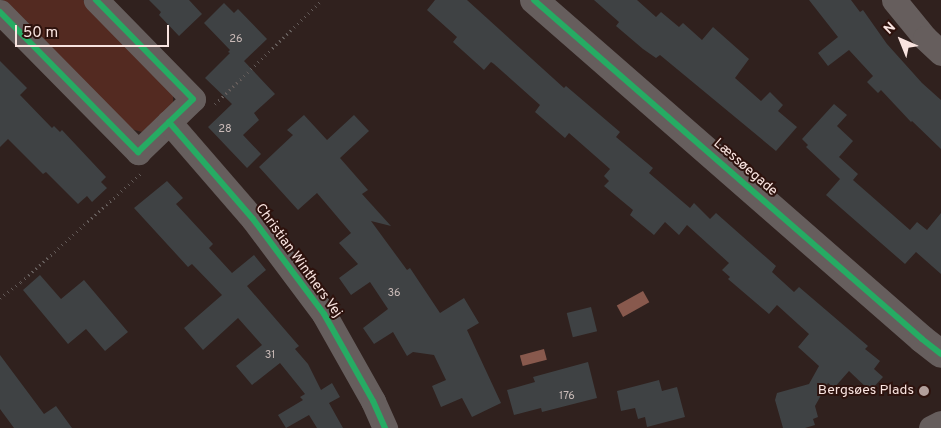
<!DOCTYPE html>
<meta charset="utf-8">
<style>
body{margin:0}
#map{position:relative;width:941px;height:428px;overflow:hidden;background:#30211e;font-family:Overpass,sans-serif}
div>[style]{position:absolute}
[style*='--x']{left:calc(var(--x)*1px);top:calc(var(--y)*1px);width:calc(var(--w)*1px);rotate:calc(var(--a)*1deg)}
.green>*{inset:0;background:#532a21}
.water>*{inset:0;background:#88594d;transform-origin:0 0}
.building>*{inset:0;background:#3f4244;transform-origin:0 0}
.path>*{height:3px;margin-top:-1.5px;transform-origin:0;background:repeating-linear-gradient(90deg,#655d5b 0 1px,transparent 0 5px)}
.minor>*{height:25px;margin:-12.5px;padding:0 12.5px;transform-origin:12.5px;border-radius:12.5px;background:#665e5d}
.tertiary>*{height:28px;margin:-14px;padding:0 14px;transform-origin:14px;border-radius:14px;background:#665e5d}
.cycleway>*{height:6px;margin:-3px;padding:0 3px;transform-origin:3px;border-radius:3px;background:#26ab63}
.dots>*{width:14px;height:14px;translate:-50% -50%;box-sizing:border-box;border:2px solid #2d120d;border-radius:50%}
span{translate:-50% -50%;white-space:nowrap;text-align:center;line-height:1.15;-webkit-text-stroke:4px #2d120d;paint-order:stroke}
.number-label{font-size:11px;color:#cabbb8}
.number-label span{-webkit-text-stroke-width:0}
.street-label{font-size:14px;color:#f8e3df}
.poi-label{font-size:14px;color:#f8e3df}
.right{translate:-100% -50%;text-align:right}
.north{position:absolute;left:876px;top:15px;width:50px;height:50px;-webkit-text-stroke:4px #2d120d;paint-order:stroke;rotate:316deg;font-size:14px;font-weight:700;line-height:20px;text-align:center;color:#f8e3df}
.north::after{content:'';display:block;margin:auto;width:18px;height:22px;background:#f8e3df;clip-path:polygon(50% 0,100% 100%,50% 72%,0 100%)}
.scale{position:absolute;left:15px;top:25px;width:154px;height:22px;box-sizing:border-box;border:2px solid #f8e3df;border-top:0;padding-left:6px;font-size:15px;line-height:18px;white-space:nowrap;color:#f8e3df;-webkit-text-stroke:4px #2d120d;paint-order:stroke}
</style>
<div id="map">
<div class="green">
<div style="clip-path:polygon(3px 0,83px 0,168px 85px,173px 96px,173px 104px,142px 132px,131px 129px)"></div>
</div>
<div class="water">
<div style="left:643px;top:291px;width:13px;height:30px;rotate:61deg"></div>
<div style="left:544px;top:349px;width:11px;height:25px;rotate:75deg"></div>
</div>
<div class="building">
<div style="clip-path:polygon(149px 0,189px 0,202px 14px,179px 36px,159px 15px,161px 12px)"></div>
<div style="clip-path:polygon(435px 0,467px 0,564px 88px,566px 86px,620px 132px,616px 137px,653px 168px,649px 173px,690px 208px,694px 203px,710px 219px,716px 213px,776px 266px,772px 272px,794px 292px,799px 287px,868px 346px,865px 349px,880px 361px,874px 369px,883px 377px,870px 391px,849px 371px,834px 388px,828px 383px,815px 406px,818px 417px,813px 419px,815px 425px,805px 428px,783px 428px,775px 400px,777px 393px,809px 384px,819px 366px,798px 347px,809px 334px,777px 305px,769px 314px,728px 279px,730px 277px,722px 270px,729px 263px,687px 225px,679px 235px,665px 222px,654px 235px,630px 215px,633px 210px,604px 186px,609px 181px,604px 176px,610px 169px,569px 133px,565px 138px,535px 112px,540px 105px,494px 64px,491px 62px,484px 70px,453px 42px,457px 37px,427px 10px)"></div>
<div style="clip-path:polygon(594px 0,637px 0,656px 17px,661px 12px,679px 27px,683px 23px,702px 40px,713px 27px,749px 59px,735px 78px,761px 101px,770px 92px,783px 105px,778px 111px,797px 127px,776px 151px,660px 55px,656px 58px,643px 49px,616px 26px,619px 22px)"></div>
<div style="clip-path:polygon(809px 0,851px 0,860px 12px,863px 10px,887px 44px,922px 83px,941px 100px,941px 149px,912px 121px,911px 122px,881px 90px,878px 93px,867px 82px,873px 76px,849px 50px,828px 66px,818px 53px,838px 37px)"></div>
<div style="clip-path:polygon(224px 3px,234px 13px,238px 9px,267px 39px,244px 61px,275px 94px,254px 113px,259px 120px,243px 135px,261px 154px,247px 168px,208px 127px,232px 104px,205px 78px,230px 53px,228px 52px,230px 50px,204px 23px)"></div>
<div style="clip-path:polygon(0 61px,27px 88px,20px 95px,52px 128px,54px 126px,60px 132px,62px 130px,106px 177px,101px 182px,107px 188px,92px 202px,87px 196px,78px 204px,46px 172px,43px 174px,8px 139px,0 147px)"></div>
<div style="clip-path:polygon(834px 104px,847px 115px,837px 126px,853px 141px,839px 157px,858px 174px,853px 180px,910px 230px,917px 222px,927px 230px,941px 213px,941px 274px,916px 252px,905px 264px,826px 195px,840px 179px,806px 147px,808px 145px,802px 139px)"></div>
<div style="clip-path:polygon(304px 115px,327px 140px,354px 115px,369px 131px,340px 158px,368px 190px,362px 194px,391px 226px,371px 221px,407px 270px,410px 268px,440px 313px,464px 298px,479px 323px,467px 330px,501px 403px,472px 417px,462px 398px,441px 407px,432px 386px,446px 380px,434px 355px,413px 352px,407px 356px,393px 332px,374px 344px,363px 328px,388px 309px,370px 282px,351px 295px,339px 278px,358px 264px,339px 243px,351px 233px,317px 193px,298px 210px,259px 167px,293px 135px,287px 130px)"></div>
<div style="clip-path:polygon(167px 181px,183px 198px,176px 204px,213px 244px,209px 248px,232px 273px,254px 255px,266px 270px,247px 286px,299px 346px,295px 349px,308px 364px,321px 390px,332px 383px,340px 397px,329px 403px,343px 428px,317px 428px,309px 415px,286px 428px,278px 415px,303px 400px,300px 397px,305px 394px,280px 363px,252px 385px,236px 366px,262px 345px,238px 318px,203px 350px,184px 328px,222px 295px,192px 264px,188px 267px,134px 208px)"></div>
<div style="clip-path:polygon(40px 275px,61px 299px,84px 280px,128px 332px,105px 351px,86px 329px,68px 344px,23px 290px)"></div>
<div style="left:591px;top:307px;width:25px;height:25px;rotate:76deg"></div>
<div style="clip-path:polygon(0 355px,44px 414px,56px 406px,72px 428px,14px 428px,0 409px)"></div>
<div style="clip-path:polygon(588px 362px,597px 398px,542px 412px,541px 408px,514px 415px,507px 390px,535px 382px,533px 377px)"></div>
<div style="clip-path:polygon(659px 380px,662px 391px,677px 387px,685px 417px,647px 427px,645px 417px,638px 419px,635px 408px,621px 411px,617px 391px)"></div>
</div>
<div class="path">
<div style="--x:215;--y:104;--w:149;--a:-44.2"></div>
<div style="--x:0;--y:298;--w:26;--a:-37"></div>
<div style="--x:21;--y:282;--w:161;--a:-42.2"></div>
</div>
<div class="minor">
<div style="--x:894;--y:0;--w:49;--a:50.8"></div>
<div style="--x:925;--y:38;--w:22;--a:43"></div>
<div style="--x:0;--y:12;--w:197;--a:45.4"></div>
<div style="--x:138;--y:152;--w:76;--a:-43.9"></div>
<div style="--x:193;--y:99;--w:139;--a:-134.4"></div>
<div style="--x:169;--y:122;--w:128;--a:49.1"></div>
<div style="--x:253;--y:219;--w:119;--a:53.2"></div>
<div style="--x:324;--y:314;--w:100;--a:60.6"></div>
<div style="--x:373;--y:401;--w:30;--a:66"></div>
<div style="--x:931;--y:428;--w:11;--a:-27"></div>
</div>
<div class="tertiary">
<div style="--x:534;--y:0;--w:515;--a:41.14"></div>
<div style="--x:922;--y:339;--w:24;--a:38"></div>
</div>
<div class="cycleway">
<div style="--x:534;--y:0;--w:515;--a:41.14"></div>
<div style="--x:922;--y:339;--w:24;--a:38"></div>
<div style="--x:0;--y:12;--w:197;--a:45.4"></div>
<div style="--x:138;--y:152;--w:76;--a:-43.9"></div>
<div style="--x:193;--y:99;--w:139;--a:-134.4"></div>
<div style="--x:169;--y:122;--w:128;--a:49.1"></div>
<div style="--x:253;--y:219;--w:119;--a:53.2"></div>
<div style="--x:324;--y:314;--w:100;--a:60.6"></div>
<div style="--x:373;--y:401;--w:30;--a:66"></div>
</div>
<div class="dots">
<div style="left:924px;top:391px;background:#b29f9b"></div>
</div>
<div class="number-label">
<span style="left:236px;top:39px">26</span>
<span style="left:225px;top:129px">28</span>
<span style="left:394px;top:293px">36</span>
<span style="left:270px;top:355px">31</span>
<span style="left:567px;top:396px">176</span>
</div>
<div class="street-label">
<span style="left:745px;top:168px;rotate:41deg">Læssøegade</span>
<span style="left:298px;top:261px;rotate:54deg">Christian Winthers Vej</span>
</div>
<div class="poi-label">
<span class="right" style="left:914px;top:391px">Bergsøes Plads</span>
</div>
<div class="north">N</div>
<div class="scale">50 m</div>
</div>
